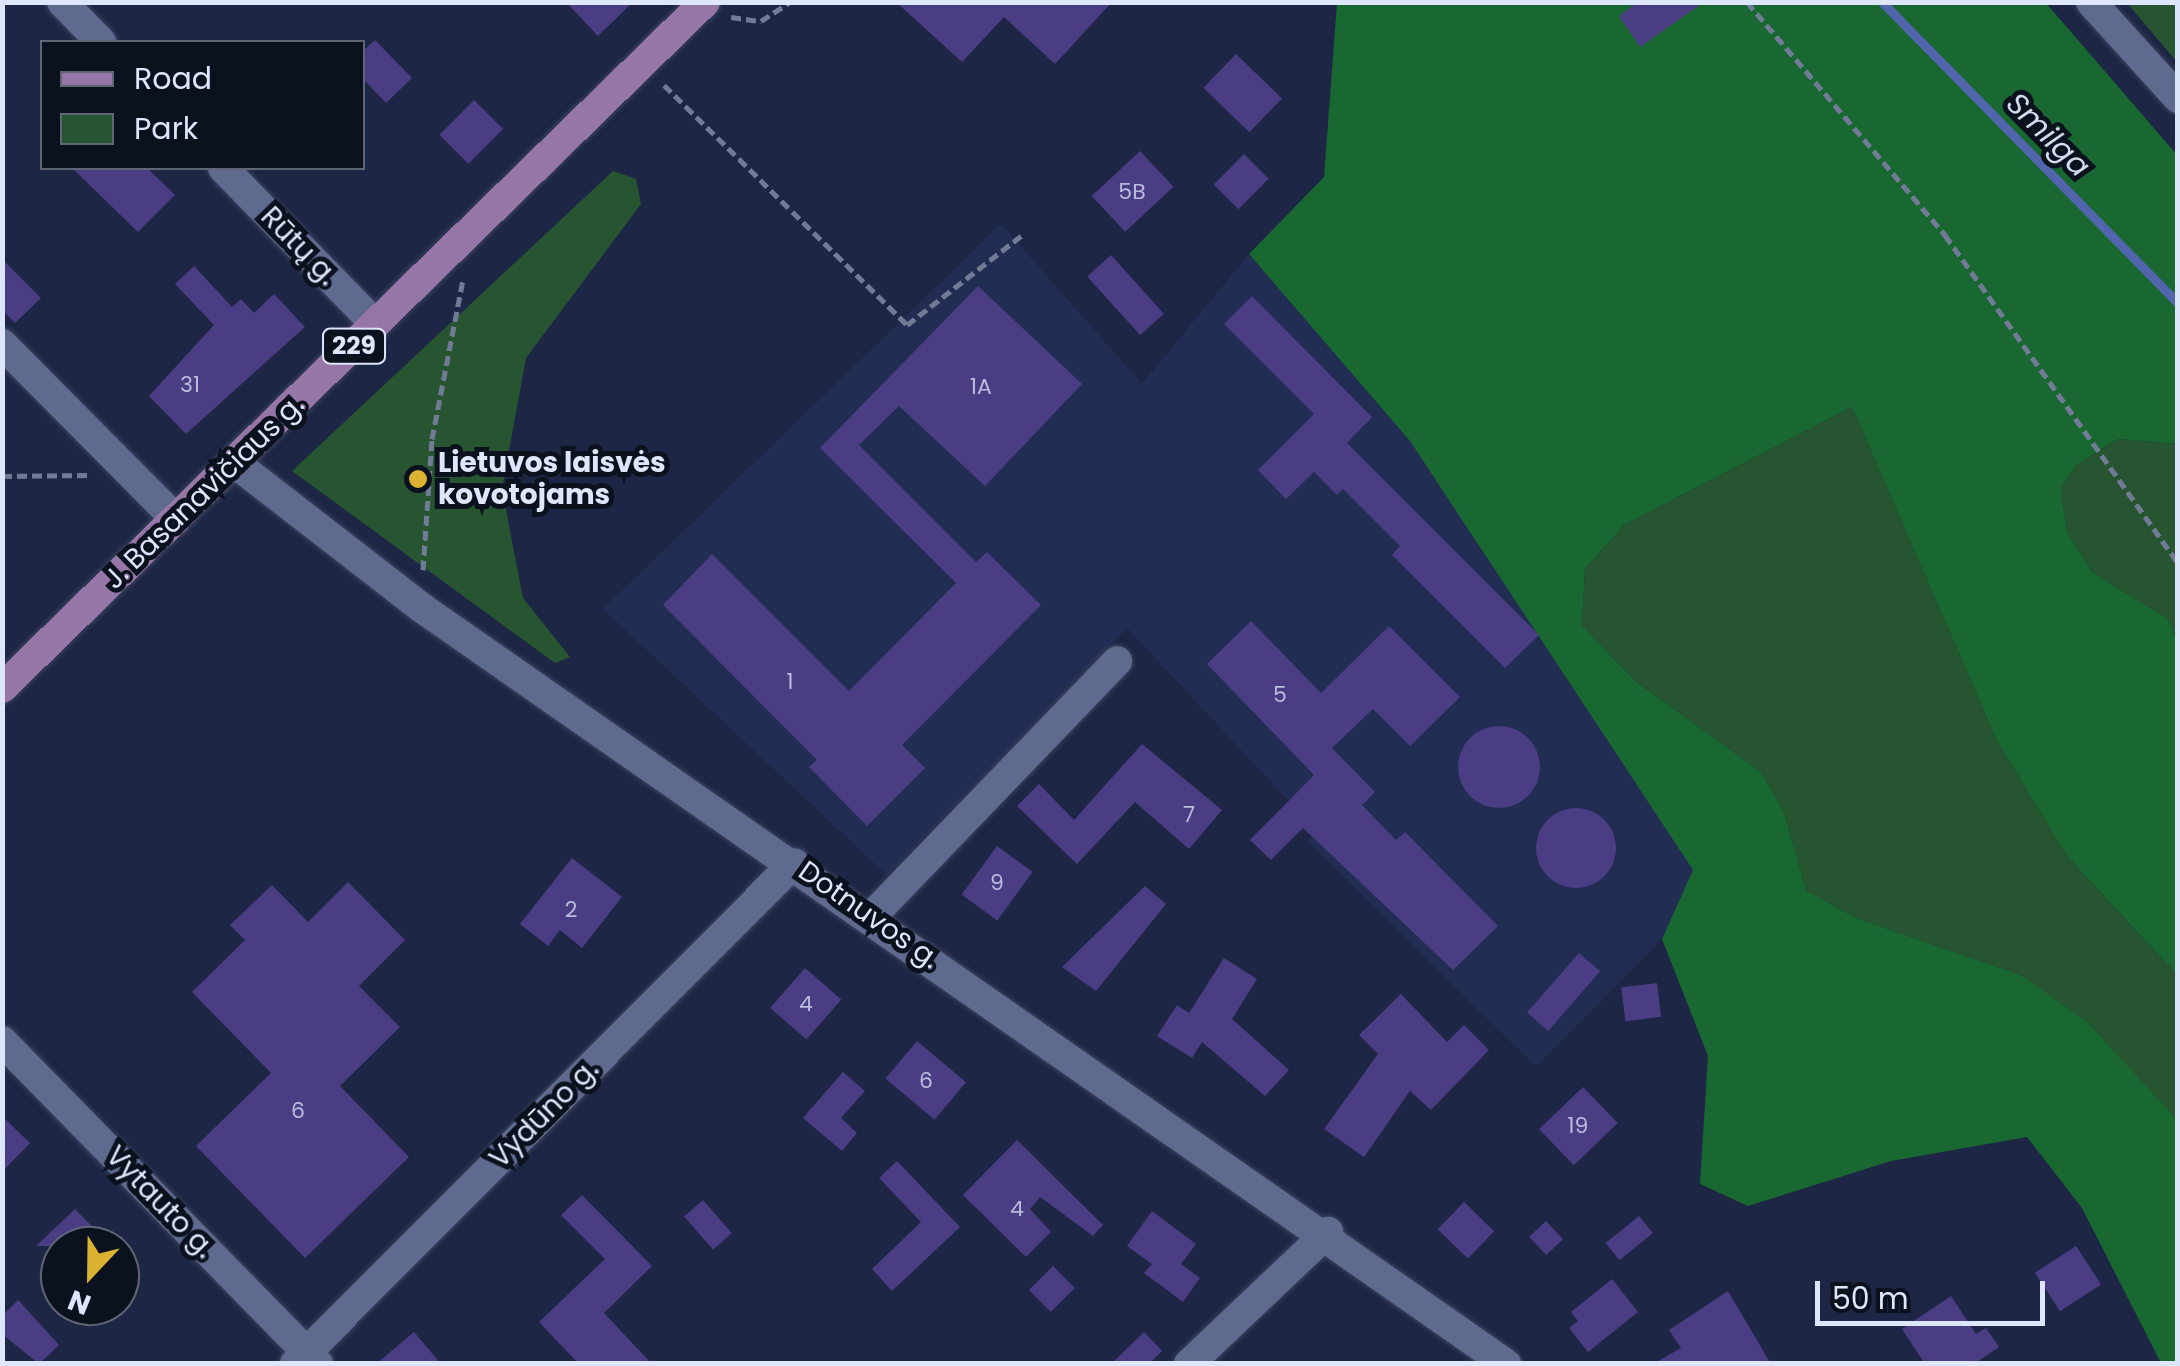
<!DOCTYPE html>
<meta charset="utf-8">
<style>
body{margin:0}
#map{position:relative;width:2180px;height:1366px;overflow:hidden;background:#1d2745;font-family:Poppins,sans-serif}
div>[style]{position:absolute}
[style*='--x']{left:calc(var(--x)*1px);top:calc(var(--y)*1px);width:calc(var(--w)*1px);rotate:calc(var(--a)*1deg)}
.built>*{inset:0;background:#212d52}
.green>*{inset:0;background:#275531}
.forest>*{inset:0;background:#196731}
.stream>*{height:9px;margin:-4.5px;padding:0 4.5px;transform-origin:4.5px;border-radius:4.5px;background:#5065ab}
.building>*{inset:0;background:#4a3d83;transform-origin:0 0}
.round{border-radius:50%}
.path>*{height:5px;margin-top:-2.5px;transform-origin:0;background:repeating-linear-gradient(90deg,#727b95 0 10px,transparent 0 15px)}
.roads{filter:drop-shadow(0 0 2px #3b425d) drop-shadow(0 0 2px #3b425d)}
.minor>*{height:30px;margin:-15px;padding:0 15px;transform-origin:15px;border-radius:15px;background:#5e6b8f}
.major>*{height:30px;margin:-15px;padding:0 15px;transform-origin:15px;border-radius:15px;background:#9676a7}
.dots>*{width:28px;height:28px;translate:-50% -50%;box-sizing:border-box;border:5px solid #0c111e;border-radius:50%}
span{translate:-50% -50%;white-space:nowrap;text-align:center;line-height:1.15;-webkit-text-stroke:10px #0c111e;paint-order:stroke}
.number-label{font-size:22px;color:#b9bcdd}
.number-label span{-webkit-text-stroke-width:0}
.shield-label span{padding:2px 8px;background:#0c111e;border:2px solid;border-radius:8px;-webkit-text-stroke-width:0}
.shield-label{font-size:25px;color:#dee6fb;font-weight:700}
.street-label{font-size:28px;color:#dee6fb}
.poi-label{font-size:28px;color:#dee6fb;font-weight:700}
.left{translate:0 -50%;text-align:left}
.water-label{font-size:30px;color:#d3dbef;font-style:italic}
.frame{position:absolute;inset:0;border:5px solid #dee6fb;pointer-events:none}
.legend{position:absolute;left:40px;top:40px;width:325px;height:130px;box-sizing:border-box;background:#0c111e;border:2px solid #606676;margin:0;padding:12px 18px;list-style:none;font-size:30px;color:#dee6fb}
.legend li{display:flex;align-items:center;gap:20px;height:50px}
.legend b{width:50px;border:2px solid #606676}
.north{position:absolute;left:40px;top:1226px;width:100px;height:100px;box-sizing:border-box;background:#0c111e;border:2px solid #606676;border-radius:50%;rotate:202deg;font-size:28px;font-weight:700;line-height:40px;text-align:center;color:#dee6fb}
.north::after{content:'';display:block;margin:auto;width:35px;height:45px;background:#dcb233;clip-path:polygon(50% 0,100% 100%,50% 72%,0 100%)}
.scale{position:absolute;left:1815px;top:1281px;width:230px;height:45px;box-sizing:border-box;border:5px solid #dee6fb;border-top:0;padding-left:12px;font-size:30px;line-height:35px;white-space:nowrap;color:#dee6fb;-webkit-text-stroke:8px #0c111e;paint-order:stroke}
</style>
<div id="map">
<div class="built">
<div style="clip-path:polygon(1001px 224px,1142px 384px,1249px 254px,1410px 441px,1563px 664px,1693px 870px,1662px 939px,1536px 1067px,1308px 841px,1317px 831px,1127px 628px,887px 875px,603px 609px)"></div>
</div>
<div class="green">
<div style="clip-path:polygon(2127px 3px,2177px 3px,2177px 62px)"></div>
<div style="clip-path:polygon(613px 171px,636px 179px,641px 204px,526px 358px,502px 489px,523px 598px,570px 657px,555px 663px,292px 471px)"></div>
<div style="clip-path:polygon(1852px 407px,1997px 741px,2067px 856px,2177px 975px,2177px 1120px,2021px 975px,1856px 918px,1806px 890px,1784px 812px,1761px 772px,1634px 680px,1582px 625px,1585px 569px,1624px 525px)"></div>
<div style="clip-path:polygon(2118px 439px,2177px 444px,2177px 641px,2168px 619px,2092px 572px,2067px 532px,2061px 488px,2076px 465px)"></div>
</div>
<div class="forest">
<div style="clip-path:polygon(1337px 3px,2046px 3px,2177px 155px,2177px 444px,2118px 439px,2076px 465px,2061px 488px,2067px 532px,2092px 572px,2168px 619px,2177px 641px,2177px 975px,2067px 856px,1997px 741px,1852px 407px,1624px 525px,1585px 569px,1582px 625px,1634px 680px,1761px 772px,1784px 812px,1806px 890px,1856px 918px,2021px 975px,2087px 1022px,2177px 1120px,2177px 1363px,2161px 1363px,2082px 1208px,2027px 1137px,1891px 1161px,1748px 1206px,1700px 1184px,1708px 1056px,1662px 939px,1693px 870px,1410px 441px,1249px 254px,1324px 177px)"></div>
</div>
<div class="stream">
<div style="--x:1882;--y:2;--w:422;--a:45.5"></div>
</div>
<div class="building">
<div style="clip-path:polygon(566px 2px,633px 2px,598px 36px)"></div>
<div style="clip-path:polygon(896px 2px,1112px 2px,1055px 64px,1004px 17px,962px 62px)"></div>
<div style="clip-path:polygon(1638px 2px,1704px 2px,1640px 47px,1619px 16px)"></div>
<div style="clip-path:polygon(375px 40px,412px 78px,386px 103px,362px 78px,362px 52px)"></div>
<div style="left:1236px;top:54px;width:64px;height:47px;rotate:44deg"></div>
<div style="left:474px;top:100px;width:41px;height:49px;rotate:45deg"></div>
<div style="left:1140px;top:151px;width:49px;height:66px;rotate:47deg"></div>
<div style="left:1244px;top:154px;width:35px;height:43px;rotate:45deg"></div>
<div style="clip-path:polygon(72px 168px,147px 168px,175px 195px,138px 232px)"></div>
<div style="left:1111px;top:255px;width:79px;height:32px;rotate:48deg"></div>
<div style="clip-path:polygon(2px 259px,41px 298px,15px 323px,2px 310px)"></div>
<div style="clip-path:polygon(194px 266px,232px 307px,241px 299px,254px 313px,274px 294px,305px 327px,186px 434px,149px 396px,214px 325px,175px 284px)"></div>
<div style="clip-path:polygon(978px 286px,1082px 384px,985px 486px,899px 406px,859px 445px,976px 562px,987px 552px,1041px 605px,902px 745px,925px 768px,867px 826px,809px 767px,817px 760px,663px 605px,712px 554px,849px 691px,956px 583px,820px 448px)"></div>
<div style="clip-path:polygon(1252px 296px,1372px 417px,1347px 443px,1539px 635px,1505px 668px,1392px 555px,1400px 546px,1343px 489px,1337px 495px,1314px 472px,1286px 499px,1258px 470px,1314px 414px,1224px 324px)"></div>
<div style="clip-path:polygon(1251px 621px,1321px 693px,1389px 626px,1460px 697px,1410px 746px,1373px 709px,1332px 748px,1375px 792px,1362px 805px,1396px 840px,1405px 832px,1498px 926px,1453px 970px,1303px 828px,1271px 860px,1250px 840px,1314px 775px,1207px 664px)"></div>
<div class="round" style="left:1458px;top:726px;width:82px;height:82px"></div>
<div style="clip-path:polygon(1142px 744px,1222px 810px,1189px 849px,1135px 802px,1077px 864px,1017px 806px,1039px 784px,1074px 820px)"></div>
<div class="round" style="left:1536px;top:808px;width:80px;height:80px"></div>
<div style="left:997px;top:846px;width:44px;height:60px;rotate:36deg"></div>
<div style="clip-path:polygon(572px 858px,622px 897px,582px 948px,560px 930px,548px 946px,520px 924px)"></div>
<div style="clip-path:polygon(348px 882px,405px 940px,359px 986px,400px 1027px,340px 1086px,409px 1157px,305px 1258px,196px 1146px,271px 1073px,192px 992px,245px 940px,230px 925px,272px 885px,308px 922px)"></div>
<div style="clip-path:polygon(1145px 886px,1166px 904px,1096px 991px,1062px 967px)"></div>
<div style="left:1579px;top:953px;width:28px;height:79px;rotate:41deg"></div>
<div style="clip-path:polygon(1224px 958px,1257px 979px,1232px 1019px,1289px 1070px,1265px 1096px,1202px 1042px,1192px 1058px,1157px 1036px,1177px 1005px,1189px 1013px)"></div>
<div style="left:805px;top:968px;width:48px;height:53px;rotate:41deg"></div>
<div style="left:1657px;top:983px;width:34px;height:36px;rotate:83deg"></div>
<div style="clip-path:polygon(1401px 994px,1447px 1042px,1464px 1025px,1489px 1050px,1431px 1110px,1410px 1091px,1364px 1157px,1324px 1129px,1378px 1054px,1359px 1035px)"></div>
<div style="left:917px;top:1041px;width:64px;height:49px;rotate:40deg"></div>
<div style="clip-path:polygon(843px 1072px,865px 1091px,841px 1118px,857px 1133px,842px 1151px,803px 1118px)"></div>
<div style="left:1583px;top:1087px;width:50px;height:61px;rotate:46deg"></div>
<div style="clip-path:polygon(2px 1116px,30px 1143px,2px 1172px)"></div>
<div style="clip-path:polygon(1017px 1140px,1103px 1225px,1093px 1236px,1040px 1197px,1030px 1209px,1051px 1232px,1026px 1257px,963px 1195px)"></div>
<div style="clip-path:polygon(897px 1161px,960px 1227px,892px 1291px,872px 1269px,921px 1222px,879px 1178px)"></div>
<div style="clip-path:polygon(582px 1195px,652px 1266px,604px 1313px,652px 1364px,579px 1364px,539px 1322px,605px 1259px,561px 1215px)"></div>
<div style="left:703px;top:1200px;width:44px;height:25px;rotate:49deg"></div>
<div style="left:1464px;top:1202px;width:42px;height:38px;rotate:44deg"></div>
<div style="clip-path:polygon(75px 1209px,111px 1246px,36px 1246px)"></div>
<div style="clip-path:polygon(1152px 1211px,1196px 1244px,1181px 1264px,1200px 1278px,1183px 1302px,1144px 1273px,1152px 1264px,1127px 1246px)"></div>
<div style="left:1639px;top:1216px;width:22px;height:43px;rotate:51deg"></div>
<div style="left:1546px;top:1221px;width:25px;height:23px;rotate:47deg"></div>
<div style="left:2076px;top:1246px;width:46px;height:49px;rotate:57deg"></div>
<div style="left:1053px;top:1266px;width:31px;height:34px;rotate:45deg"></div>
<div style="clip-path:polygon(1612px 1279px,1638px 1312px,1588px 1352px,1569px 1328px,1578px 1321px,1571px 1312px)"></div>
<div style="clip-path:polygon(1728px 1291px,1771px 1364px,1653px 1364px,1681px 1348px,1669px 1330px)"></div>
<div style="clip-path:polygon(1951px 1296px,1976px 1334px,1986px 1328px,1999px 1347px,1974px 1364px,1925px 1364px,1902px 1329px)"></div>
<div style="clip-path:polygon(18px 1300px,59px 1345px,39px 1364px,2px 1334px,2px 1316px)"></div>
<div style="clip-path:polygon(414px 1332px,441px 1364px,376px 1364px)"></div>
<div style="clip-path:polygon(1144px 1332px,1162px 1351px,1149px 1364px,1111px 1364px)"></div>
</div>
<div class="path">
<div style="--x:1747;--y:2;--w:306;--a:49.6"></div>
<div style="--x:1945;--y:235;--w:402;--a:54.6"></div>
<div style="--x:731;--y:17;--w:30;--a:8"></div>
<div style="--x:761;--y:21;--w:35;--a:-33"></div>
<div style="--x:664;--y:85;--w:342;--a:44.6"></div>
<div style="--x:907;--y:325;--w:145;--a:-38"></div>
<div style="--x:2;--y:476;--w:87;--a:-0.7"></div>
<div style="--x:423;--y:570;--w:131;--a:-86.1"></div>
<div style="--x:432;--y:439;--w:163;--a:-79"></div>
</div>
<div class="roads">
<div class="minor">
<div style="--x:62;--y:2;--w:56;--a:45.7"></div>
<div style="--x:2091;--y:2;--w:130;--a:47.8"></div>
<div style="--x:223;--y:168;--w:218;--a:45.7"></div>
<div style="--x:2;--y:344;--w:247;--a:45.2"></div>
<div style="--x:235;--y:463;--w:237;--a:37.8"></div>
<div style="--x:422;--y:608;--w:1322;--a:34.89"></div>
<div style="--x:871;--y:917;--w:355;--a:-46.1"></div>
<div style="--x:2;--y:1041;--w:452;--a:45.6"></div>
<div style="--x:295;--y:1364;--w:707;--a:-45.11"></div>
<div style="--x:1189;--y:1364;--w:192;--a:-43.5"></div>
</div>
<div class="major">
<div style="--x:2;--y:688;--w:982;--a:-44.3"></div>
</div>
</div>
<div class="dots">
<div style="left:418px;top:479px;background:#dcb233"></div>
</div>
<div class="number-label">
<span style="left:1132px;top:192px">5B</span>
<span style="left:190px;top:385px">31</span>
<span style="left:981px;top:387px">1A</span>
<span style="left:790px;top:682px">1</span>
<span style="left:1280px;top:695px">5</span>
<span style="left:1189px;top:815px">7</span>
<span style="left:997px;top:883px">9</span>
<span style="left:571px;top:910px">2</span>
<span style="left:806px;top:1004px">4</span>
<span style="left:926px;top:1081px">6</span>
<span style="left:298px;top:1111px">6</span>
<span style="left:1578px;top:1126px">19</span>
<span style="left:1017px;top:1209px">4</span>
</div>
<div class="shield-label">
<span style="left:354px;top:346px">229</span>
</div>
<div class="street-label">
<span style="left:299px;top:246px;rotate:46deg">Rūtų g.</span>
<span style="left:204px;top:492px;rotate:-44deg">J. Basanavičiaus g.</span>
<span style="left:869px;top:915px;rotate:35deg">Dotnuvos g.</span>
<span style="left:544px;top:1114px;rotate:-45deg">Vydūno g.</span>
<span style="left:160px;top:1202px;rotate:46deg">Vytauto g.</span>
</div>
<div class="poi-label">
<span class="left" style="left:438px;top:479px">Lietuvos laisvės<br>kovotojams</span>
</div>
<div class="water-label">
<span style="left:2048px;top:135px;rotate:45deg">Smilga</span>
</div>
<div class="frame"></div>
<ul class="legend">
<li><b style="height:12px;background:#9676a7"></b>Road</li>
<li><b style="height:28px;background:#275531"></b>Park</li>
</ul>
<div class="north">N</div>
<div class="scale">50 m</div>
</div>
